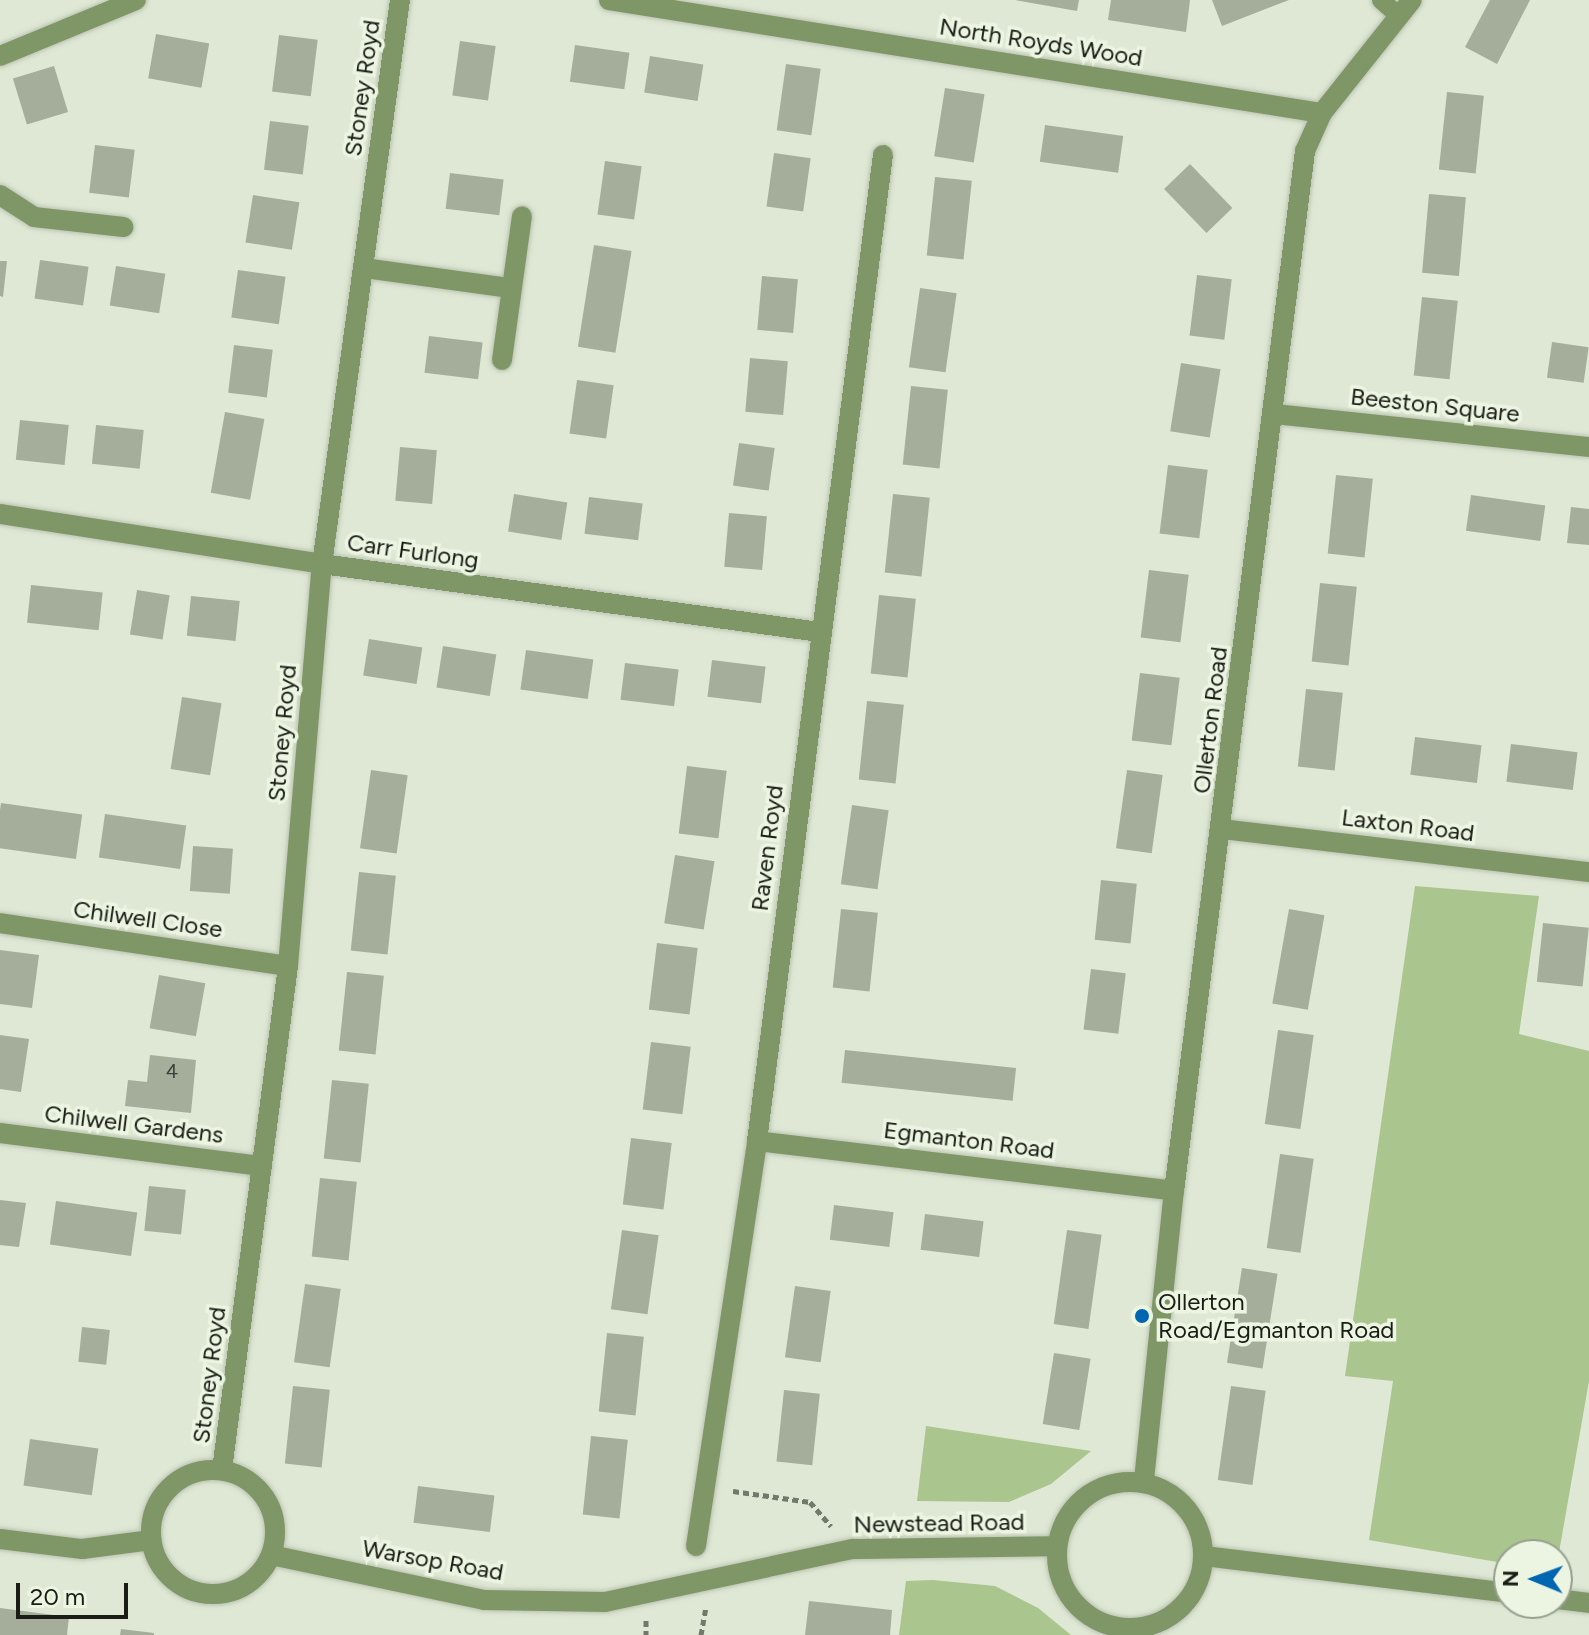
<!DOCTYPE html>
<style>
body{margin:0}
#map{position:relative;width:1589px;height:1635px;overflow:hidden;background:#dee8d4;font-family:Figtree,sans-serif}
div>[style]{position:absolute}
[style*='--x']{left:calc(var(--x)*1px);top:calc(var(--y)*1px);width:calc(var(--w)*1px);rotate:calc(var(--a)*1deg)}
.green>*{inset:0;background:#aac58e}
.building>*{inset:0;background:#a4ae9b;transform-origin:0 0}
.path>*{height:5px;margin-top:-2.5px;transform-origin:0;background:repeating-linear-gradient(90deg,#72796c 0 6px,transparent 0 10px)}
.roads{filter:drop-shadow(0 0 2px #bbc3b2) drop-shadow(0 0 2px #bbc3b2)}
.lane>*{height:18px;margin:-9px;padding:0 9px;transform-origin:9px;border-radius:9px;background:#7f9666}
.street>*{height:20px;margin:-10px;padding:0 10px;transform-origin:10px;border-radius:10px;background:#7f9666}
.street>.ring{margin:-10px;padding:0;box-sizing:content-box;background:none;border:20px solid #7f9666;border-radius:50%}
.dots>*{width:22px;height:22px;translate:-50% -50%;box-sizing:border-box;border:4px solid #ebf5e1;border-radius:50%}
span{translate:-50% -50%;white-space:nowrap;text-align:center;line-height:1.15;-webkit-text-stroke:7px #ebf5e1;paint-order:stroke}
.number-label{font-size:20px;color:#3c4137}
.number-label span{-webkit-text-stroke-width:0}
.street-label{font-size:24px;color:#191d16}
.poi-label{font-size:24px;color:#191d16}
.left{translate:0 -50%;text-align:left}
.north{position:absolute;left:1493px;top:1539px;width:80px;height:80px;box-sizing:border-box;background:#ebf5e1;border:2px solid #979f90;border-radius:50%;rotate:271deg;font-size:22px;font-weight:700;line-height:32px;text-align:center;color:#191d16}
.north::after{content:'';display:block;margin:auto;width:28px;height:36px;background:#0066b2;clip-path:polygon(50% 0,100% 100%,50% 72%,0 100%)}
.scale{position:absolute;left:16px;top:1583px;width:112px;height:36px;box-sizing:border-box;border:4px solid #191d16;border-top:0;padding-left:10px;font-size:24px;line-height:28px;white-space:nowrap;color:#191d16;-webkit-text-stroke:6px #ebf5e1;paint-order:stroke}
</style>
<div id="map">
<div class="green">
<div style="clip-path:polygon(1415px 886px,1539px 896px,1519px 1034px,1589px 1051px,1589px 1381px,1557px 1564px,1557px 1555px,1509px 1555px,1509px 1564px,1369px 1540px,1393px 1381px,1345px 1376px)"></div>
<div style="clip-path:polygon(926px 1426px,1091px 1451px,1051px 1484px,1009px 1502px,917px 1501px)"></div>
<div style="clip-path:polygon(933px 1580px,995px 1586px,1038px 1608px,1071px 1635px,899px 1635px,906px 1581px)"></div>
</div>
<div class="building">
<div style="clip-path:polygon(1015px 0,1079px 0,1077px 11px)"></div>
<div style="clip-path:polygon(1111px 0,1190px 0,1186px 32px,1108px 20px)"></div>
<div style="clip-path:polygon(1212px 0,1289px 0,1222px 26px)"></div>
<div style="clip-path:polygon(1490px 0,1530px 0,1497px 64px,1465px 47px)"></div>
<div style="left:156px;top:34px;width:54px;height:45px;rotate:10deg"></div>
<div style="left:279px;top:35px;width:39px;height:57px;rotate:7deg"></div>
<div style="left:460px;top:41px;width:36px;height:55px;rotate:8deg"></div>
<div style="left:575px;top:45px;width:55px;height:37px;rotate:8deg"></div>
<div style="left:650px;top:56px;width:54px;height:37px;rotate:9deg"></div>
<div style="left:786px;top:64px;width:35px;height:67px;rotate:8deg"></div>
<div style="left:54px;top:66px;width:48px;height:43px;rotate:73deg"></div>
<div style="left:945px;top:88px;width:40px;height:69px;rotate:9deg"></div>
<div style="left:1447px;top:92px;width:37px;height:78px;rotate:6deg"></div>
<div style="left:270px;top:121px;width:39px;height:49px;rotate:7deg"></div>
<div style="left:1045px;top:125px;width:79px;height:37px;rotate:8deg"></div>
<div style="left:95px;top:145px;width:40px;height:48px;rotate:7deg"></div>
<div style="left:774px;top:153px;width:37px;height:54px;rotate:8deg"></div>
<div style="left:605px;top:161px;width:37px;height:54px;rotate:8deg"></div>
<div style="left:1190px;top:164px;width:61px;height:36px;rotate:46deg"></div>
<div style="left:450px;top:173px;width:54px;height:36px;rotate:7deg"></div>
<div style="left:935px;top:177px;width:37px;height:79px;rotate:6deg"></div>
<div style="left:1429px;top:194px;width:37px;height:79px;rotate:5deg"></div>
<div style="left:253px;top:195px;width:47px;height:48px;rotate:9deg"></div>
<div style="left:594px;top:245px;width:38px;height:103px;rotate:9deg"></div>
<div style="left:40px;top:260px;width:49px;height:39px;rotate:8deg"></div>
<div style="clip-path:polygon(0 261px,7px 261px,3px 297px,0 296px)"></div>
<div style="left:116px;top:266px;width:50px;height:40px;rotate:9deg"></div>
<div style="left:238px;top:270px;width:48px;height:48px;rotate:8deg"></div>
<div style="left:1197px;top:275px;width:35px;height:61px;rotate:7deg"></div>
<div style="left:762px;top:276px;width:36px;height:54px;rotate:5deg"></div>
<div style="left:920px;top:288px;width:37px;height:80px;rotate:8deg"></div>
<div style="left:1422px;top:297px;width:36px;height:79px;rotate:6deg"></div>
<div style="left:429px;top:336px;width:54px;height:37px;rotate:7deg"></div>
<div style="left:1552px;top:342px;width:37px;height:36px;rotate:8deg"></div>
<div style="left:234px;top:345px;width:39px;height:48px;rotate:7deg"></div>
<div style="left:750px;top:358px;width:38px;height:54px;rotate:5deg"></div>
<div style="left:1181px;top:363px;width:40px;height:69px;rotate:9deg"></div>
<div style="left:577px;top:380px;width:37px;height:54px;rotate:8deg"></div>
<div style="left:911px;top:386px;width:37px;height:79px;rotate:6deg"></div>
<div style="left:225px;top:412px;width:40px;height:82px;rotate:10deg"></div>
<div style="left:20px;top:420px;width:49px;height:40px;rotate:6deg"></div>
<div style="left:96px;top:425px;width:48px;height:39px;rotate:6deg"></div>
<div style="left:739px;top:443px;width:36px;height:43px;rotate:8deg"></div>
<div style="left:400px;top:447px;width:37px;height:54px;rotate:5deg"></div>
<div style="left:1168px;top:465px;width:40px;height:69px;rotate:7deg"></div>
<div style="left:1336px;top:475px;width:37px;height:79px;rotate:6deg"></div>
<div style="left:514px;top:494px;width:54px;height:38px;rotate:9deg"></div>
<div style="left:893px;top:494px;width:37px;height:79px;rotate:6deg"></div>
<div style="left:1471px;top:495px;width:75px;height:36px;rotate:8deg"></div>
<div style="left:589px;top:497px;width:54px;height:37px;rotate:7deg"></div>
<div style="clip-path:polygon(1571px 507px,1589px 509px,1589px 545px,1567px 543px)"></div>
<div style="left:729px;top:513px;width:38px;height:54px;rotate:5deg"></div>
<div style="left:1149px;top:570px;width:40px;height:68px;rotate:7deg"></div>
<div style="left:1320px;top:583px;width:37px;height:79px;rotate:6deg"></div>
<div style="left:31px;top:585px;width:72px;height:38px;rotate:6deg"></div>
<div style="left:137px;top:590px;width:33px;height:45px;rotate:9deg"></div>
<div style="left:879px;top:595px;width:37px;height:79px;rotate:6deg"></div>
<div style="left:191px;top:596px;width:49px;height:40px;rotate:6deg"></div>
<div style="left:369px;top:639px;width:54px;height:37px;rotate:9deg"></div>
<div style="left:443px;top:646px;width:54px;height:42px;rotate:9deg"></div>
<div style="left:526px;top:650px;width:68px;height:40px;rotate:8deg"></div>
<div style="left:712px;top:660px;width:54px;height:37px;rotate:7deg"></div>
<div style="left:625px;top:663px;width:54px;height:37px;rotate:7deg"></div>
<div style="left:1140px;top:673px;width:40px;height:68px;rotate:7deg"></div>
<div style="left:1306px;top:689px;width:37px;height:78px;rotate:6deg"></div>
<div style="left:182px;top:697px;width:40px;height:73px;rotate:9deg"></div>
<div style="left:867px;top:701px;width:37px;height:79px;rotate:6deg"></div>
<div style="left:1415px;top:737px;width:67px;height:38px;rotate:7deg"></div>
<div style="left:1511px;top:744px;width:67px;height:38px;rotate:7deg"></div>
<div style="left:687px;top:766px;width:40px;height:68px;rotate:7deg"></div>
<div style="left:371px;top:770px;width:37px;height:79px;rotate:8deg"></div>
<div style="left:1127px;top:770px;width:36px;height:79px;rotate:8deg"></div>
<div style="left:1px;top:803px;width:82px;height:45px;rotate:8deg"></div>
<div style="left:852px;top:805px;width:37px;height:80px;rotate:8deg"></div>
<div style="left:105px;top:814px;width:82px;height:44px;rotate:8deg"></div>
<div style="left:193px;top:846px;width:40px;height:45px;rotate:4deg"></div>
<div style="left:675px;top:855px;width:40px;height:69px;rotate:9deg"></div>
<div style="left:359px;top:872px;width:37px;height:79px;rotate:6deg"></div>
<div style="left:1101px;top:880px;width:36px;height:60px;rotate:6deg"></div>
<div style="left:841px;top:909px;width:37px;height:79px;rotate:6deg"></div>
<div style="left:1289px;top:909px;width:36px;height:96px;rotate:10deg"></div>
<div style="left:1543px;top:923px;width:46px;height:59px;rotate:6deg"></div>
<div style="left:657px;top:943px;width:41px;height:67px;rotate:7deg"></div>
<div style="clip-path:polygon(0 950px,39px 955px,32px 1008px,0 1004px)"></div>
<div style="left:1091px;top:969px;width:35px;height:61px;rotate:7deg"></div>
<div style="left:347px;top:972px;width:37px;height:79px;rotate:6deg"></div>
<div style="left:159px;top:975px;width:47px;height:54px;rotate:10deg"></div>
<div style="left:1278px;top:1030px;width:36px;height:95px;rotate:8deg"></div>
<div style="clip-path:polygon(0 1035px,29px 1039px,21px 1092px,0 1089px)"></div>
<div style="left:651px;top:1042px;width:40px;height:68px;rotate:7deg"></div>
<div style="left:845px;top:1050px;width:172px;height:33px;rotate:6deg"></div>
<div style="clip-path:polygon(150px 1055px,196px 1060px,191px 1113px,125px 1106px,128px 1080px,147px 1082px)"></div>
<div style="left:332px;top:1080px;width:37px;height:79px;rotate:6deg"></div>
<div style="left:631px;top:1138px;width:41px;height:67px;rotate:7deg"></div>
<div style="left:1280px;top:1154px;width:34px;height:95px;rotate:8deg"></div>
<div style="left:320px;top:1178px;width:37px;height:79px;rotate:6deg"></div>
<div style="left:149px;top:1186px;width:37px;height:45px;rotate:6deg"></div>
<div style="clip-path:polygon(0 1200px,26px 1203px,19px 1247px,0 1245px)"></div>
<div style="left:56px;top:1201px;width:82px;height:44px;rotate:8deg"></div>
<div style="left:834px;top:1205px;width:60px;height:35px;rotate:7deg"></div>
<div style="left:925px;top:1214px;width:59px;height:36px;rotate:7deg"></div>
<div style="left:622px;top:1230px;width:37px;height:80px;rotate:8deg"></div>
<div style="left:1067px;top:1230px;width:35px;height:95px;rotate:8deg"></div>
<div style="left:1242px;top:1268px;width:36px;height:96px;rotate:9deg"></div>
<div style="left:305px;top:1284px;width:36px;height:79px;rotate:8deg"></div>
<div style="left:795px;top:1286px;width:36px;height:72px;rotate:8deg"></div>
<div style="left:82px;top:1327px;width:28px;height:35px;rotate:6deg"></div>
<div style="left:607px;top:1333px;width:37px;height:79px;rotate:6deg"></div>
<div style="left:1054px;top:1353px;width:37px;height:72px;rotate:9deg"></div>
<div style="left:293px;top:1386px;width:37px;height:78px;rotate:6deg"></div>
<div style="left:1231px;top:1386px;width:35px;height:95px;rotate:8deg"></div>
<div style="left:784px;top:1390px;width:36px;height:72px;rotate:6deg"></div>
<div style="left:591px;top:1436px;width:37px;height:79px;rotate:6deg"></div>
<div style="left:30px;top:1439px;width:69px;height:47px;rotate:8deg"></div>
<div style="left:418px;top:1486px;width:77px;height:37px;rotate:7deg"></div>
<div style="clip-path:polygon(809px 1601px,892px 1610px,890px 1635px,805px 1635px)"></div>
<div style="clip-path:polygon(0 1608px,69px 1617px,67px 1635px,0 1635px)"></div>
<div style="clip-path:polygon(121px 1629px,154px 1633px,154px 1635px,120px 1635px)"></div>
</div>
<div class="path">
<div style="--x:733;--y:1491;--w:78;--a:8.1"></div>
<div style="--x:810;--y:1502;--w:32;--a:49"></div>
<div style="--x:646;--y:1620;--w:15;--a:90"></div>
<div style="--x:701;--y:1635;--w:27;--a:-80"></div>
</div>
<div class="roads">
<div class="lane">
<div style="--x:1381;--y:0;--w:24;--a:42"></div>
</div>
<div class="street">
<div style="--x:609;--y:0;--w:722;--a:9.01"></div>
<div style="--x:0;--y:56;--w:147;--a:-22.4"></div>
<div style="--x:0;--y:195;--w:40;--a:32.9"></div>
<div style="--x:34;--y:217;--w:90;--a:6.4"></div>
<div style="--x:364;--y:268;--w:147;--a:7.8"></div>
<div style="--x:502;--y:360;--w:145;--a:-82.1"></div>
<div style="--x:1275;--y:414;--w:316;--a:6"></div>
<div style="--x:0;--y:514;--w:326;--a:8.8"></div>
<div style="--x:322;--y:564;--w:503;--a:7.78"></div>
<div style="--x:1222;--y:829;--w:370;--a:6.7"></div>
<div style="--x:0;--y:923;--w:291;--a:8.5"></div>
<div style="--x:0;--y:1133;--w:264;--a:7.2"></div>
<div style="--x:757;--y:1141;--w:420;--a:6.8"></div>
<div class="ring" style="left:151px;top:1470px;width:104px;height:104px"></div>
<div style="--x:222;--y:1470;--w:508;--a:-82.54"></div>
<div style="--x:288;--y:966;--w:403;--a:-85.2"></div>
<div style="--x:322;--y:564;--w:569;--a:-82.13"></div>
<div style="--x:1144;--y:1480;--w:291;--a:-84.1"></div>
<div style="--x:1174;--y:1191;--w:1048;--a:-82.82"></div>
<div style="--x:1305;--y:151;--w:42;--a:-65.9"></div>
<div style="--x:1322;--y:113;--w:144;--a:-51.5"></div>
<div class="ring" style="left:1057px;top:1482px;width:126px;height:126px"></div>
<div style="--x:0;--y:1539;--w:83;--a:7"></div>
<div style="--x:82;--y:1549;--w:70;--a:-7.4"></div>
<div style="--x:696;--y:1546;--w:410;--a:-81.4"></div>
<div style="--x:757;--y:1141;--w:994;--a:-82.72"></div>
<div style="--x:271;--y:1555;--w:218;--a:11.9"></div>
<div style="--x:484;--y:1600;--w:121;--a:0.9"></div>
<div style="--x:605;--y:1602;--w:254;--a:-12.1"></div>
<div style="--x:853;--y:1549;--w:204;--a:-0.8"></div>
<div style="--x:1204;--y:1556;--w:307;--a:6.9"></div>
<div style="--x:1557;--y:1599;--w:32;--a:7"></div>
</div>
</div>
<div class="dots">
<div style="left:1142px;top:1316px;background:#0066b2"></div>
</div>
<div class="number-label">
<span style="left:172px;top:1071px">4</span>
</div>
<div class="street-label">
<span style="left:1041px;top:42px;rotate:9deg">North Royds Wood</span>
<span style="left:362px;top:88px;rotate:-82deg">Stoney Royd</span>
<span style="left:1435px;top:405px;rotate:6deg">Beeston Square</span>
<span style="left:413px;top:551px;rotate:8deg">Carr Furlong</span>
<span style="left:1210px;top:720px;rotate:-83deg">Ollerton Road</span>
<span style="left:282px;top:733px;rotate:-85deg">Stoney Royd</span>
<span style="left:1408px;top:825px;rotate:7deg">Laxton Road</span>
<span style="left:767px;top:848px;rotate:-83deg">Raven Royd</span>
<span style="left:148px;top:919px;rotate:8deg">Chilwell Close</span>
<span style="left:134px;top:1124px;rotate:7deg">Chilwell Gardens</span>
<span style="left:969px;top:1140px;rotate:7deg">Egmanton Road</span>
<span style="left:209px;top:1375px;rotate:-83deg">Stoney Royd</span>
<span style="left:939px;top:1523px;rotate:-1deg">Newstead Road</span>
<span style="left:433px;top:1560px;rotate:10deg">Warsop Road</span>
</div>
<div class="poi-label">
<span class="left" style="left:1158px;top:1316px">Ollerton<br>Road/Egmanton Road</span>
</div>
<div class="north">N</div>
<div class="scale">20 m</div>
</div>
